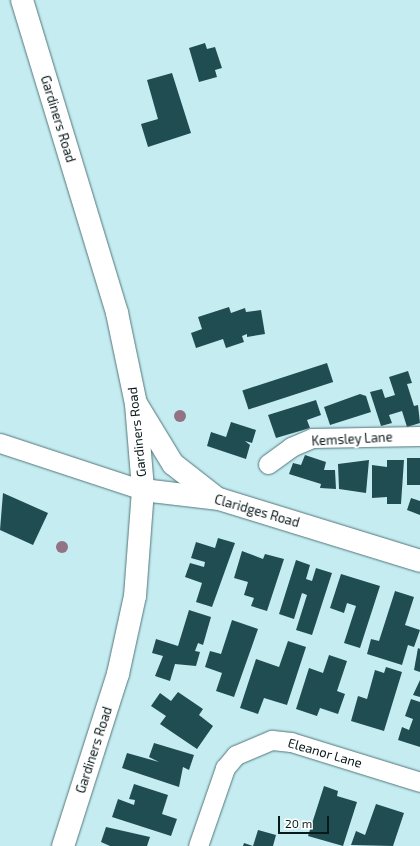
<!DOCTYPE html>
<style>
body{margin:0}
#map{position:relative;width:420px;height:846px;overflow:hidden;background:#c5edf1;font-family:"Exo 2",sans-serif}
div>[style]{position:absolute}
[style*='--x']{left:calc(var(--x)*1px);top:calc(var(--y)*1px);width:calc(var(--w)*1px);rotate:calc(var(--a)*1deg)}
.building>*{inset:0;background:#204d52;transform-origin:0 0}
.roads{filter:drop-shadow(0 0 1px #52767a) drop-shadow(0 0 1px #52767a)}
.minor>*{height:19px;margin:-9.5px;padding:0 9.5px;transform-origin:9.5px;border-radius:9.5px;background:#fff}
.tertiary>*{height:22px;margin:-11px;padding:0 11px;transform-origin:11px;border-radius:11px;background:#fff}
.trees>*{width:12px;height:12px;margin:-6px;border-radius:50%;background:#927285}
span{translate:-50% -50%;white-space:nowrap;text-align:center;line-height:1.15;-webkit-text-stroke:4px #fff;paint-order:stroke}
.street-label{font-size:13px;color:#091819}
.scale{position:absolute;left:278px;top:816px;width:51px;height:18px;box-sizing:border-box;border:2px solid #091819;border-top:0;padding-left:5px;font-size:12px;line-height:14px;white-space:nowrap;color:#091819;-webkit-text-stroke:3px #fff;paint-order:stroke}
</style>
<div id="map">
<div class="building">
<div style="clip-path:polygon(205px 43px,207px 49px,215px 47px,222px 68px,215px 70px,217px 77px,199px 82px,189px 48px)"></div>
<div style="clip-path:polygon(172px 73px,191px 133px,148px 147px,141px 124px,158px 119px,147px 80px)"></div>
<div style="clip-path:polygon(229px 307px,231px 313px,245px 308px,246px 312px,261px 310px,265px 334px,247px 337px,247px 334px,242px 336px,244px 342px,226px 348px,223px 339px,196px 348px,191px 333px,202px 329px,198px 317px)"></div>
<div style="left:327px;top:363px;width:20px;height:89px;rotate:72deg"></div>
<div style="clip-path:polygon(408px 371px,412px 383px,407px 384px,414px 406px,418px 405px,420px 423px,407px 427px,402px 411px,389px 415px,392px 423px,381px 426px,370px 392px,382px 389px,385px 398px,395px 395px,389px 377px)"></div>
<div style="clip-path:polygon(360px 394px,366px 396px,371px 412px,330px 425px,324px 407px)"></div>
<div style="clip-path:polygon(316px 400px,321px 415px,307px 420px,310px 428px,276px 438px,268px 415px)"></div>
<div style="clip-path:polygon(231px 422px,256px 430px,252px 443px,245px 441px,250px 445px,246px 459px,207px 446px,211px 432px,226px 437px)"></div>
<div style="clip-path:polygon(305px 455px,326px 462px,324px 470px,335px 470px,336px 489px,320px 488px,321px 484px,289px 474px,293px 463px,301px 465px)"></div>
<div style="left:407px;top:458px;width:13px;height:27px"></div>
<div style="clip-path:polygon(369px 460px,366px 493px,339px 489px,338px 464px)"></div>
<div style="clip-path:polygon(387px 460px,404px 460px,401px 504px,387px 504px,387px 497px,372px 498px,372px 465px,387px 467px)"></div>
<div style="clip-path:polygon(3px 493px,48px 513px,33px 545px,0 530px)"></div>
<div style="clip-path:polygon(411px 498px,420px 501px,420px 515px,407px 510px)"></div>
<div style="clip-path:polygon(218px 538px,235px 543px,212px 607px,196px 602px,202px 583px,185px 577px,190px 563px,204px 567px,205px 562px,191px 558px,196px 542px,215px 548px)"></div>
<div style="clip-path:polygon(242px 551px,263px 559px,265px 554px,284px 559px,267px 611px,251px 606px,254px 598px,244px 595px,248px 582px,234px 578px)"></div>
<div style="clip-path:polygon(296px 560px,310px 565px,306px 579px,312px 581px,316px 568px,332px 573px,312px 635px,296px 630px,307px 595px,302px 593px,294px 619px,279px 614px)"></div>
<div style="clip-path:polygon(341px 574px,380px 586px,360px 648px,344px 643px,356px 606px,347px 603px,344px 613px,330px 608px)"></div>
<div style="clip-path:polygon(395px 591px,414px 597px,405px 625px,420px 630px,414px 647px,408px 645px,402px 665px,367px 654px,371px 639px,379px 641px)"></div>
<div style="clip-path:polygon(189px 610px,211px 617px,203px 645px,198px 643px,195px 651px,200px 652px,196px 666px,175px 664px,170px 681px,155px 676px,163px 656px,152px 653px,156px 639px,178px 646px)"></div>
<div style="clip-path:polygon(232px 620px,258px 629px,234px 697px,216px 691px,222px 673px,205px 667px,210px 651px,221px 654px)"></div>
<div style="clip-path:polygon(288px 641px,306px 647px,287px 705px,264px 698px,258px 714px,240px 708px,256px 659px,279px 667px)"></div>
<div style="clip-path:polygon(418px 648px,420px 649px,420px 672px,414px 670px)"></div>
<div style="clip-path:polygon(329px 655px,347px 661px,337px 691px,345px 694px,338px 714px,320px 708px,317px 716px,296px 709px,309px 668px,323px 673px)"></div>
<div style="clip-path:polygon(386px 667px,402px 672px,384px 731px,351px 721px,358px 696px,367px 699px,375px 670px,384px 673px)"></div>
<div style="clip-path:polygon(420px 680px,420px 697px,413px 695px)"></div>
<div style="clip-path:polygon(178px 692px,203px 709px,199px 715px,213px 726px,197px 749px,160px 724px,166px 716px,151px 706px,160px 693px,171px 701px)"></div>
<div style="clip-path:polygon(411px 699px,420px 702px,420px 747px,398px 740px,402px 727px,409px 730px,413px 719px,405px 716px)"></div>
<div style="clip-path:polygon(154px 743px,194px 755px,189px 770px,183px 767px,179px 787px,122px 768px,127px 753px,159px 762px,149px 757px)"></div>
<div style="clip-path:polygon(134px 784px,168px 795px,162px 814px,177px 819px,171px 836px,112px 817px,118px 799px,134px 805px,135px 800px,129px 799px)"></div>
<div style="clip-path:polygon(324px 786px,338px 791px,337px 796px,357px 802px,343px 846px,308px 836px)"></div>
<div style="clip-path:polygon(376px 804px,404px 813px,393px 846px,351px 845px,356px 831px,365px 835px)"></div>
<div style="clip-path:polygon(106px 827px,150px 837px,147px 846px,110px 846px,101px 842px)"></div>
<div style="clip-path:polygon(258px 830px,276px 835px,273px 846px,253px 846px)"></div>
<div style="clip-path:polygon(244px 843px,253px 846px,243px 846px)"></div>
</div>
<div class="roads">
<div class="minor">
<div style="--x:0;--y:443;--w:151;--a:18.2"></div>
<div style="--x:268;--y:464;--w:29;--a:-36"></div>
<div style="--x:291;--y:447;--w:23;--a:-23"></div>
<div style="--x:312;--y:438;--w:108;--a:-1.1"></div>
<div style="--x:198;--y:846;--w:83;--a:-70.9"></div>
<div style="--x:225;--y:768;--w:17;--a:-50"></div>
<div style="--x:236;--y:755;--w:39;--a:-23"></div>
<div style="--x:272;--y:740;--w:19;--a:6"></div>
<div style="--x:291;--y:742;--w:135;--a:17.2"></div>
</div>
<div class="tertiary">
<div style="--x:22;--y:0;--w:327;--a:73.1"></div>
<div style="--x:117;--y:313;--w:93;--a:78.2"></div>
<div style="--x:136;--y:404;--w:86;--a:85.3"></div>
<div style="--x:143;--y:490;--w:106;--a:94.3"></div>
<div style="--x:135;--y:596;--w:80;--a:102.3"></div>
<div style="--x:118;--y:674;--w:181;--a:107.7"></div>
<div style="--x:137;--y:405;--w:69;--a:58.6"></div>
<div style="--x:173;--y:464;--w:52;--a:38"></div>
<div style="--x:143;--y:490;--w:77;--a:6.8"></div>
<div style="--x:219;--y:499;--w:210;--a:17.1"></div>
</div>
</div>
<div class="trees">
<div style="left:180px;top:416px"></div>
<div style="left:62px;top:547px"></div>
</div>
<div class="street-label">
<span style="left:58px;top:119px;rotate:73deg">Gardiners Road</span>
<span style="left:137px;top:432px;rotate:-96deg">Gardiners Road</span>
<span style="left:352px;top:439px;rotate:-3deg">Kemsley Lane</span>
<span style="left:257px;top:511px;rotate:16deg">Claridges Road</span>
<span style="left:94px;top:750px;rotate:-72deg">Gardiners Road</span>
<span style="left:325px;top:753px;rotate:16deg">Eleanor Lane</span>
</div>
<div class="scale">20 m</div>
</div>
